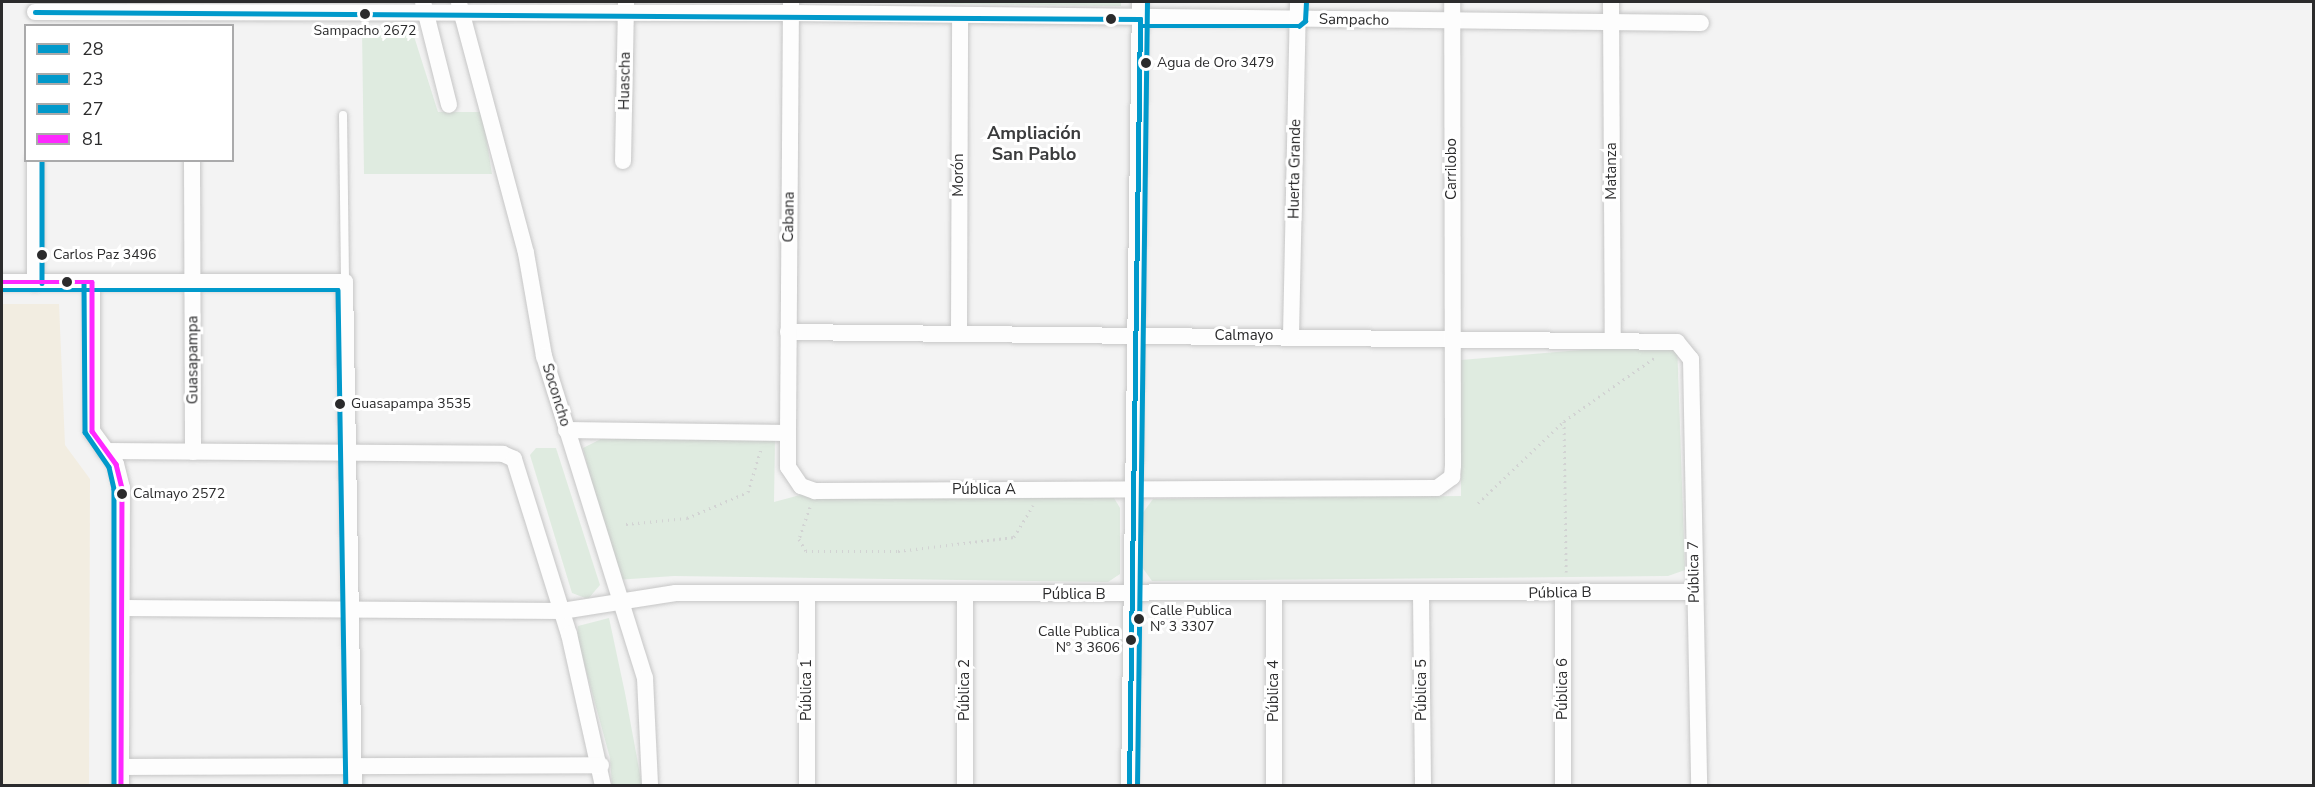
<!DOCTYPE html>
<meta charset="utf-8">
<style>
body{margin:0}
#map{position:relative;width:2315px;height:787px;overflow:hidden;background:#f3f3f3;font-family:"Nunito Sans",sans-serif}
div>[style]{position:absolute}
[style*='--x']{left:calc(var(--x)*1px);top:calc(var(--y)*1px);width:calc(var(--w)*1px);rotate:calc(var(--a)*1deg)}
.commercial>*{inset:0;background:#f2ede1}
.green>*{inset:0;background:#dfebe0}
.path>*{height:3px;margin-top:-1.5px;transform-origin:0;background:repeating-linear-gradient(90deg,#d2d3d3 0 1.5px,transparent 0 6px)}
.roads{filter:drop-shadow(0 0 2px #c6c6c6) drop-shadow(0 0 2px #c6c6c6)}
.service>*{height:8px;margin:-4px;padding:0 4px;transform-origin:4px;border-radius:4px;background:#fdfdfd}
.minor>*{height:16px;margin:-8px;padding:0 8px;transform-origin:8px;border-radius:8px;background:#fdfdfd}
.bus-1>*{height:4.5px;margin:-2.25px;padding:0 2.25px;transform-origin:2.25px;border-radius:2.25px;background:#0099cb}
.bus-2>*{height:4.5px;margin:-2.25px;padding:0 2.25px;transform-origin:2.25px;border-radius:2.25px;background:#0099cb}
.bus-3>*{height:4.5px;margin:-2.25px;padding:0 2.25px;transform-origin:2.25px;border-radius:2.25px;background:#0099cb}
.bus-4>*{height:4.5px;margin:-2.25px;padding:0 2.25px;transform-origin:2.25px;border-radius:2.25px;background:#fe27ff}
.dots>*{width:16px;height:16px;translate:-50% -50%;box-sizing:border-box;border:3px solid #fff;border-radius:50%}
span{translate:-50% -50%;white-space:nowrap;text-align:center;line-height:1.15;-webkit-text-stroke:6px #fff;paint-order:stroke}
.bus-label{font-size:14px;color:#2b2b2c}
.left{translate:0 -50%;text-align:left}
.right{translate:-100% -50%;text-align:right}
.street-label{font-size:15px;color:#2b2b2c}
.quarter-label{font-size:18px;color:#3b3c3d;font-weight:700}
.frame{position:absolute;inset:0;border:3px solid #2b2b2c;pointer-events:none}
.legend{position:absolute;left:24px;top:24px;width:210px;height:138px;box-sizing:border-box;background:#fff;border:2px solid #aaaaab;margin:0;padding:8px 10px;list-style:none;font-size:18px;color:#2b2b2c}
.legend li{display:flex;align-items:center;gap:12px;height:30px}
.legend b{width:30px;border:2px solid #aaaaab}
</style>
<div id="map">
<div class="commercial">
<div style="clip-path:polygon(2px 304px,59px 304px,65px 445px,90px 479px,89px 785px,2px 785px)"></div>
</div>
<div class="green">
<div style="clip-path:polygon(1121px 2px,1121px 6px,806px 2px)"></div>
<div style="clip-path:polygon(362px 29px,412px 30px,438px 112px,482px 112px,492px 174px,364px 174px)"></div>
<div style="clip-path:polygon(1677px 342px,1685px 570px,1668px 576px,1152px 581px,1142px 567px,1142px 514px,1153px 499px,1461px 496px,1461px 360px)"></div>
<div style="clip-path:polygon(601px 439px,775px 439px,774px 502px,815px 491px,1114px 498px,1120px 508px,1120px 574px,1108px 582px,674px 576px,616px 580px,583px 448px)"></div>
<div style="clip-path:polygon(536px 448px,556px 448px,600px 585px,588px 599px,572px 593px,530px 455px)"></div>
<div style="clip-path:polygon(609px 618px,625px 693px,642px 785px,612px 785px,610px 758px,577px 637px,578px 626px)"></div>
</div>
<div class="path">
<div style="--x:1564;--y:421;--w:151;--a:89.2"></div>
<div style="--x:1478;--y:503;--w:119;--a:-43.6"></div>
<div style="--x:1564;--y:421;--w:110;--a:-35"></div>
<div style="--x:810;--y:507;--w:34;--a:109"></div>
<div style="--x:799;--y:539;--w:14;--a:60"></div>
<div style="--x:806;--y:551;--w:92;--a:0"></div>
<div style="--x:898;--y:551;--w:117;--a:-6.9"></div>
<div style="--x:1014;--y:537;--w:37;--a:-59"></div>
<div style="--x:626;--y:524;--w:61;--a:-5.6"></div>
<div style="--x:687;--y:518;--w:66;--a:-23.1"></div>
<div style="--x:748;--y:492;--w:45;--a:-73.2"></div>
</div>
<div class="roads">
<div class="service">
<div style="--x:343;--y:115;--w:167;--a:89.3"></div>
</div>
<div class="minor">
<div style="--x:423;--y:2;--w:106;--a:75.8"></div>
<div style="--x:1611;--y:2;--w:338;--a:89.7"></div>
<div style="--x:459;--y:3;--w:259;--a:75"></div>
<div style="--x:526;--y:253;--w:105;--a:80.1"></div>
<div style="--x:544;--y:356;--w:337;--a:72.6"></div>
<div style="--x:645;--y:678;--w:108;--a:87.3"></div>
<div style="--x:35;--y:12;--w:756;--a:0.08"></div>
<div style="--x:791;--y:13;--w:910;--a:0.63"></div>
<div style="--x:192;--y:160;--w:292;--a:89.8"></div>
<div style="--x:623;--y:161;--w:159;--a:-88.9"></div>
<div style="--x:2;--y:282;--w:343;--a:0"></div>
<div style="--x:345;--y:282;--w:504;--a:88.98"></div>
<div style="--x:92;--y:282;--w:149;--a:90"></div>
<div style="--x:92;--y:431;--w:41;--a:54"></div>
<div style="--x:116;--y:464;--w:25;--a:76"></div>
<div style="--x:122;--y:488;--w:298;--a:90.2"></div>
<div style="--x:35;--y:283;--w:123;--a:-90"></div>
<div style="--x:788;--y:332;--w:889;--a:0.64"></div>
<div style="--x:1677;--y:342;--w:22;--a:51"></div>
<div style="--x:1691;--y:359;--w:427;--a:88.9"></div>
<div style="--x:959;--y:334;--w:319;--a:-89.8"></div>
<div style="--x:1291;--y:336;--w:334;--a:-88.8"></div>
<div style="--x:566;--y:430;--w:222;--a:0.8"></div>
<div style="--x:788;--y:433;--w:34;--a:90"></div>
<div style="--x:788;--y:467;--w:23;--a:56"></div>
<div style="--x:801;--y:486;--w:15;--a:20"></div>
<div style="--x:815;--y:491;--w:622;--a:-0.28"></div>
<div style="--x:1437;--y:488;--w:19;--a:-36"></div>
<div style="--x:1452;--y:477;--w:12;--a:-85"></div>
<div style="--x:1453;--y:465;--w:463;--a:-90.1"></div>
<div style="--x:788;--y:433;--w:431;--a:-89.6"></div>
<div style="--x:105;--y:451;--w:398;--a:0.4"></div>
<div style="--x:503;--y:454;--w:12;--a:24"></div>
<div style="--x:514;--y:459;--w:183;--a:72.6"></div>
<div style="--x:569;--y:634;--w:156;--a:77.4"></div>
<div style="--x:1563;--y:593;--w:193;--a:90"></div>
<div style="--x:807;--y:594;--w:192;--a:90"></div>
<div style="--x:965;--y:594;--w:192;--a:90"></div>
<div style="--x:1421;--y:594;--w:192;--a:89.4"></div>
<div style="--x:1274;--y:596;--w:190;--a:90"></div>
<div style="--x:123;--y:608;--w:439;--a:0.4"></div>
<div style="--x:562;--y:611;--w:115;--a:-9"></div>
<div style="--x:676;--y:593;--w:1019;--a:-0.06"></div>
<div style="--x:121;--y:767;--w:480;--a:-0.2"></div>
<div style="--x:1129;--y:786;--w:784;--a:-89.2"></div>
</div>
</div>
<div class="bus-1">
<div style="--x:35;--y:12;--w:1105;--a:0.36"></div>
<div style="--x:1129;--y:786;--w:767;--a:-89.18"></div>
</div>
<div class="bus-2">
<div style="--x:1140;--y:26;--w:159;--a:0"></div>
<div style="--x:1299;--y:26;--w:8;--a:-40"></div>
<div style="--x:1305;--y:21;--w:19;--a:-87"></div>
<div style="--x:1137;--y:786;--w:784;--a:-89.27"></div>
</div>
<div class="bus-3">
<div style="--x:42;--y:160;--w:123;--a:90"></div>
<div style="--x:84;--y:282;--w:150;--a:89.6"></div>
<div style="--x:85;--y:432;--w:42;--a:55.6"></div>
<div style="--x:109;--y:467;--w:23;--a:77"></div>
<div style="--x:114;--y:489;--w:297;--a:90"></div>
<div style="--x:2;--y:290;--w:336;--a:0"></div>
<div style="--x:338;--y:290;--w:496;--a:89.1"></div>
</div>
<div class="bus-4">
<div style="--x:2;--y:282;--w:90;--a:0"></div>
<div style="--x:92;--y:282;--w:149;--a:90"></div>
<div style="--x:92;--y:431;--w:41;--a:54"></div>
<div style="--x:116;--y:464;--w:25;--a:76"></div>
<div style="--x:122;--y:488;--w:298;--a:90.2"></div>
</div>
<div class="dots">
<div style="left:365px;top:14px;background:#2b2b2c"></div>
<div style="left:1111px;top:19px;background:#2b2b2c"></div>
<div style="left:1146px;top:63px;background:#2b2b2c"></div>
<div style="left:42px;top:255px;background:#2b2b2c"></div>
<div style="left:67px;top:282px;background:#2b2b2c"></div>
<div style="left:340px;top:404px;background:#2b2b2c"></div>
<div style="left:122px;top:494px;background:#2b2b2c"></div>
<div style="left:1139px;top:619px;background:#2b2b2c"></div>
<div style="left:1131px;top:640px;background:#2b2b2c"></div>
</div>
<div class="bus-label">
<span style="left:365px;top:31px">Sampacho 2672</span>
<span class="left" style="left:1157px;top:63px">Agua de Oro 3479</span>
<span class="left" style="left:53px;top:255px">Carlos Paz 3496</span>
<span class="left" style="left:351px;top:404px">Guasapampa 3535</span>
<span class="left" style="left:133px;top:494px">Calmayo 2572</span>
<span class="left" style="left:1150px;top:619px">Calle Publica<br>Nº 3 3307</span>
<span class="right" style="left:1120px;top:640px">Calle Publica<br>Nº 3 3606</span>
</div>
<div class="street-label">
<span style="left:1354px;top:20px;rotate:1deg">Sampacho</span>
<span style="left:625px;top:81px;rotate:-89deg">Huascha</span>
<span style="left:1295px;top:169px;rotate:-89deg">Huerta Grande</span>
<span style="left:1452px;top:169px;rotate:-90deg">Carrilobo</span>
<span style="left:1612px;top:171px;rotate:-90deg">Matanza</span>
<span style="left:959px;top:175px;rotate:-90deg">Morón</span>
<span style="left:789px;top:217px;rotate:-89deg">Cabana</span>
<span style="left:1244px;top:336px">Calmayo</span>
<span style="left:193px;top:360px;rotate:-90deg">Guasapampa</span>
<span style="left:556px;top:395px;rotate:73deg">Soconcho</span>
<span style="left:984px;top:490px">Pública A</span>
<span style="left:1694px;top:572px;rotate:-91deg">Pública 7</span>
<span style="left:1560px;top:593px;rotate:-1deg">Pública B</span>
<span style="left:1074px;top:595px">Pública B</span>
<span style="left:1563px;top:689px;rotate:-90deg">Pública 6</span>
<span style="left:807px;top:690px;rotate:-90deg">Pública 1</span>
<span style="left:965px;top:690px;rotate:-90deg">Pública 2</span>
<span style="left:1422px;top:690px;rotate:-90deg">Pública 5</span>
<span style="left:1274px;top:691px;rotate:-90deg">Pública 4</span>
</div>
<div class="quarter-label">
<span style="left:1034px;top:144px">Ampliación<br>San Pablo</span>
</div>
<div class="frame"></div>
<ul class="legend">
<li><b style="height:8px;background:#0099cb"></b>28</li>
<li><b style="height:8px;background:#0099cb"></b>23</li>
<li><b style="height:8px;background:#0099cb"></b>27</li>
<li><b style="height:8px;background:#fe27ff"></b>81</li>
</ul>
</div>
